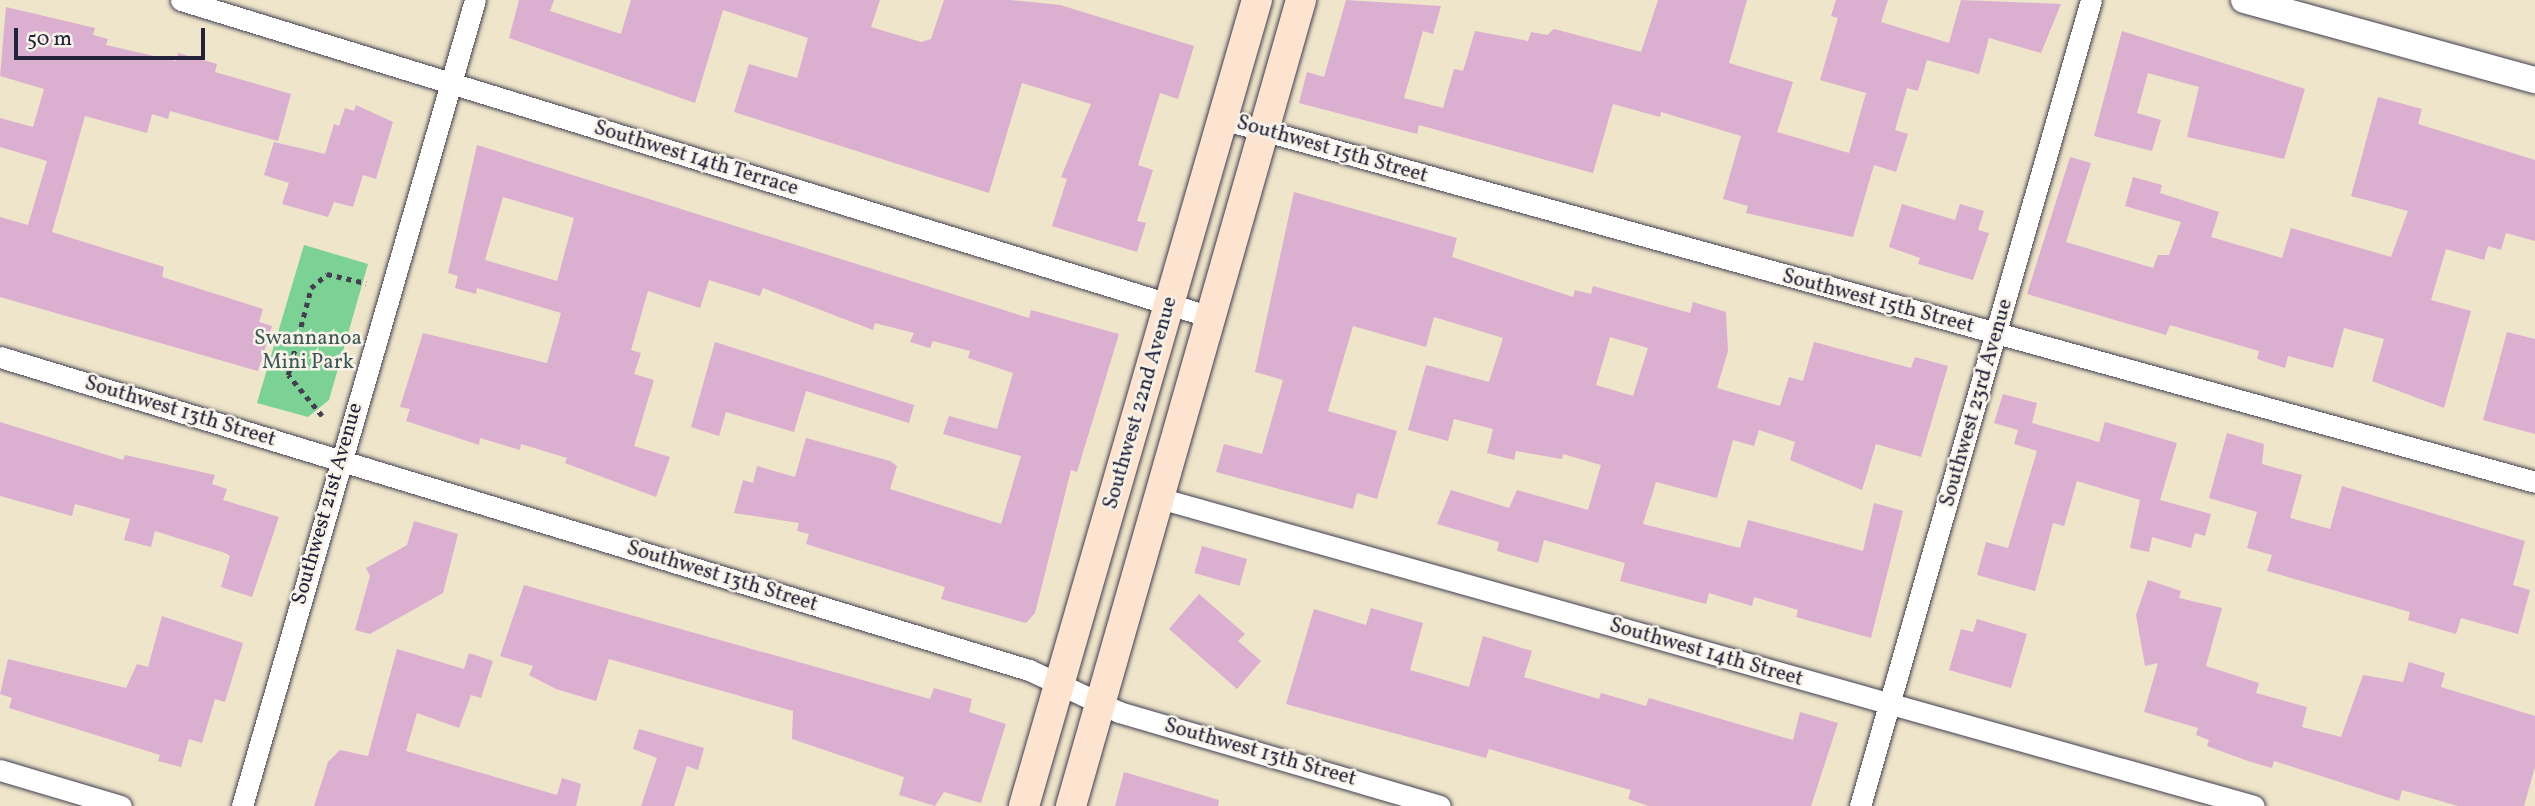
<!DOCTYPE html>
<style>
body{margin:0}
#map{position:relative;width:2535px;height:806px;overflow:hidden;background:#efe5ca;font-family:Vollkorn,serif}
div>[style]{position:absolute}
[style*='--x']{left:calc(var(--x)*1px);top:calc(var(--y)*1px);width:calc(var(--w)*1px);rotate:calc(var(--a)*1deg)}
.green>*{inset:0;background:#7cd194}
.building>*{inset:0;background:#daafd0;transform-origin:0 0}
.path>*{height:4.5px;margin-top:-2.25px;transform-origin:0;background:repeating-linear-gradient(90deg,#413f50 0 5px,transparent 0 10px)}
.roads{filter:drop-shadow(0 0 2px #413f50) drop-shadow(0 0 2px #413f50)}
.minor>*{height:21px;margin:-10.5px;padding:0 10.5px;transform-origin:10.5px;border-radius:10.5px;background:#fff}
.tertiary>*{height:26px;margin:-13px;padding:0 13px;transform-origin:13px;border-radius:13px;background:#fff}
.secondary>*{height:30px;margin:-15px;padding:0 15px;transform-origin:15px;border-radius:15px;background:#fde4d1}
span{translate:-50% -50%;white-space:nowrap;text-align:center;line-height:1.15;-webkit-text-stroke:5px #f7f3e8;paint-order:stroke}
.street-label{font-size:21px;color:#22223b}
.park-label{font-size:21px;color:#3d5756}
.scale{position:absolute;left:14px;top:28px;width:191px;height:32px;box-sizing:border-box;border:4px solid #22223b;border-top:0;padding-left:9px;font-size:21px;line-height:24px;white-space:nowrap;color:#22223b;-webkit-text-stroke:5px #f7f3e8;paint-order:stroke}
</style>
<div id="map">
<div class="green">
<div style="clip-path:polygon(304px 245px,368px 264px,329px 400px,308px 417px,257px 403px)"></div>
</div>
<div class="building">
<div style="clip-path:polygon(519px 0,554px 0,550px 11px,621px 34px,631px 0,880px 0,871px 27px,921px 42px,931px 39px,944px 0,1010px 0,1060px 5px,1194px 46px,1178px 99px,1160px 93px,1138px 165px,1153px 170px,1137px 221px,1146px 223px,1137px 252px,1052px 226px,1067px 179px,1061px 177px,1091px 104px,1022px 83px,989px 193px,734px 112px,749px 64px,797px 78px,808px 38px,723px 10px,695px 103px,509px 38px)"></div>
<div style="clip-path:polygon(1346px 0,1441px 6px,1433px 34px,1423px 31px,1404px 98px,1443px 108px,1454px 69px,1463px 71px,1475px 31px,1528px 41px,1531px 32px,1547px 35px,1554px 29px,1641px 52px,1658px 0,1747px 0,1729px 63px,1793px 82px,1777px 132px,1849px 153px,1866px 93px,1820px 80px,1838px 18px,1831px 16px,1836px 0,1888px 0,1881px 22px,1949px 43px,1961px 0,2061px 4px,2041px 53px,1989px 38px,1979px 74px,1927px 60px,1918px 91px,1907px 88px,1895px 130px,1908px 134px,1896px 172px,1874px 165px,1853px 237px,1746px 213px,1748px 206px,1723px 199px,1741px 136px,1661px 112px,1660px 117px,1613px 104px,1593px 173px,1419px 125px,1417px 134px,1299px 103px,1307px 72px,1324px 77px)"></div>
<div style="clip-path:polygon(6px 7px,95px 28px,93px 35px,108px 39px,106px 45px,176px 61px,178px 53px,217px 64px,215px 72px,291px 94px,278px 141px,170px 111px,168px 119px,152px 114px,147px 133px,85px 116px,52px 232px,164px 267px,162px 277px,263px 309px,259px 322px,272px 326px,258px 371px,0 297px,0 217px,28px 225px,47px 161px,0 147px,0 118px,33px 127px,44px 89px,0 76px)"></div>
<div style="clip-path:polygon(2122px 31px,2305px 89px,2284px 159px,2187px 137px,2199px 87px,2148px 73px,2137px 113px,2161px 120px,2152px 151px,2094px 136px)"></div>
<div style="clip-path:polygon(2378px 97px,2422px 109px,2418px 124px,2535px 160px,2535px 241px,2506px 233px,2501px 250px,2488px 246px,2484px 260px,2446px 249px,2431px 300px,2471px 311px,2444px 408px,2372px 381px,2384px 339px,2344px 328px,2333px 368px,2288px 356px,2285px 368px,2257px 359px,2259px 351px,2170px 325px,2166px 335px,2027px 294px,2070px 157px,2091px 163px,2066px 242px,2153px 268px,2158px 255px,2169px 255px,2181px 222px,2125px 206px,2133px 177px,2162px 185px,2160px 193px,2219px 212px,2211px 237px,2282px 258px,2291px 228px,2391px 257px,2408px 211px,2351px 196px)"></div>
<div style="clip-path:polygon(356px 105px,393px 122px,376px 179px,363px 175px,353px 207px,334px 202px,328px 217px,282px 204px,289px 183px,264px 175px,274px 142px,325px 154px,334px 124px,339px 126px,345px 108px,354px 111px)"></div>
<div style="clip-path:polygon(evenodd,477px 145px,1029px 318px,1031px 310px,1119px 334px,1077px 472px,1071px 470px,1035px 613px,1026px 623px,941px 599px,945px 587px,806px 544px,809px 534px,797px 531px,799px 523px,734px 513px,743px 480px,753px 483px,757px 466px,795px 477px,806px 438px,890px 461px,897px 466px,890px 489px,1001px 524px,1021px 456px,943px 434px,949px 416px,997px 429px,1013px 373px,968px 358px,970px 351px,933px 341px,930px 348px,910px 342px,914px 333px,875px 323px,873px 330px,763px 288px,760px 296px,709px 280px,700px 308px,648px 291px,631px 350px,641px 353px,634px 374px,654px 380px,634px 446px,670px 457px,656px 497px,565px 463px,567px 458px,521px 444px,520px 450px,480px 438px,479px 445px,406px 421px,410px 409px,400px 407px,423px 333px,547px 363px,561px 313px,477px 288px,476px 294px,455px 288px,458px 276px,448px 273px,477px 145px,503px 197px,574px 218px,557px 281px,485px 260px,503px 197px)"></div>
<div style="clip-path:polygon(evenodd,1294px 192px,1457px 238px,1452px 257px,1573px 297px,1575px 290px,1591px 294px,1593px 286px,1690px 313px,1693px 302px,1726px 312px,1728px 351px,1717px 388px,1780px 406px,1789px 377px,1803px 381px,1814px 342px,1911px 368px,1915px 357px,1948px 366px,1921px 457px,1876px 444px,1862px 490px,1790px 460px,1795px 442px,1759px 430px,1754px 446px,1733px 440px,1717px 498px,1656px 482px,1643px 524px,1740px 548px,1748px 520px,1863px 551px,1874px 503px,1903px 511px,1871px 638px,1796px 617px,1798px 610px,1754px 597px,1752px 606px,1709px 593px,1706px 604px,1620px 581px,1625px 563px,1544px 540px,1538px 563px,1497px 551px,1499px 542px,1437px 524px,1451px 490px,1509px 508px,1517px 490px,1588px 510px,1601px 465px,1563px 454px,1562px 459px,1516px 451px,1514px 460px,1487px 453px,1493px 429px,1454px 419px,1448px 441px,1408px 430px,1426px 365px,1489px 382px,1503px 338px,1434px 317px,1426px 347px,1353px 326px,1328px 411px,1397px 431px,1377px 499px,1357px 493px,1353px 509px,1216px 472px,1224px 444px,1262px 454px,1283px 380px,1255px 372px,1294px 192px,1610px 337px,1648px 348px,1633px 396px,1596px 385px,1610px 337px)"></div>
<div style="clip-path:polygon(1902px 204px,1955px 220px,1960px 204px,1984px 211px,1978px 230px,1989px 233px,1973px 280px,1918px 264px,1920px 258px,1889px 247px)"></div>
<div style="clip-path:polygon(2507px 332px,2535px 339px,2535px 434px,2483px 420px)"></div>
<div style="clip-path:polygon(715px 342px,914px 405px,909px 423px,806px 391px,794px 432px,726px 412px,719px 436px,691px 427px)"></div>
<div style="clip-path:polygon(2003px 394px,2037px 403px,2032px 423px,2099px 442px,2105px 422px,2177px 443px,2160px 500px,2211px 514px,2205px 536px,2195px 533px,2191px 548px,2152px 537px,2149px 552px,2130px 548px,2140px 500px,2077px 481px,2064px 526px,2053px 523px,2035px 591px,1977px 575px,1986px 542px,2008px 548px,2037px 451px,2014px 444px,2018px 430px,1994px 423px)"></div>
<div style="clip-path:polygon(0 422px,123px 460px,125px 455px,215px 475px,212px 484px,227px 489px,223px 500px,279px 517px,252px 597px,221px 587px,230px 556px,225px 553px,155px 531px,151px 547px,124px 540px,130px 519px,75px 504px,72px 516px,0 496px)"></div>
<div style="clip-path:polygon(2227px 433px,2264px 444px,2262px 464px,2302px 475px,2290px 518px,2330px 529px,2342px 486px,2525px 541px,2513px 585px,2530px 590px,2518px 634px,2461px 618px,2456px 634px,2408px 620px,2410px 612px,2267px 571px,2272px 555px,2247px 548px,2257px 512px,2209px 498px)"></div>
<div style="clip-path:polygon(414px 521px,458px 534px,443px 593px,370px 634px,355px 630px,370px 576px,366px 568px,407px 545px)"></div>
<div style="left:1202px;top:546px;width:47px;height:28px;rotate:16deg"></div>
<div style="clip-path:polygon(2148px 580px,2181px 591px,2179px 598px,2222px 608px,2206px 666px,2259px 683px,2256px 693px,2307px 707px,2302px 727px,2341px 737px,2363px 675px,2403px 682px,2409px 662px,2445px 673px,2441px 687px,2535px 716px,2535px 767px,2524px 806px,2458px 806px,2402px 790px,2399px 801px,2274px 761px,2272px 768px,2248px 761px,2207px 746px,2209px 740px,2196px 735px,2198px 728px,2144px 712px,2158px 663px,2145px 666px,2136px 615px)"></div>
<div style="clip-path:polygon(524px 585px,930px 699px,934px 688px,972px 699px,969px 712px,1006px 724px,981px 803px,944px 792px,935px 806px,899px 795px,904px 777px,792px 739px,793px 711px,609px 659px,596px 701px,556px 689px,529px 675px,533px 666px,500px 656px)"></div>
<div style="clip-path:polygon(1199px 594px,1245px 634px,1238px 641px,1261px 661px,1237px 689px,1169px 629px)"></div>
<div style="clip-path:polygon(1371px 608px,1423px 623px,1410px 670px,1469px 687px,1483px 636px,1532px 651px,1524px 677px,1599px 699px,1601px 693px,1646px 706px,1649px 698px,1793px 740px,1800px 712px,1838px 723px,1811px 806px,1649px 806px,1628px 799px,1631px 790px,1489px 749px,1486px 758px,1286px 704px,1314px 609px,1366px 625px)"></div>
<div style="clip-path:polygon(162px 616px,243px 643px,225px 702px,215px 699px,202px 743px,189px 739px,181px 767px,158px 761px,160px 755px,9px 708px,12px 698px,0 694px,8px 659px,126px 688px,137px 664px,148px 667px)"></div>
<div style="clip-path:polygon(1977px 619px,2027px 634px,2011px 688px,1949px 670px,1961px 629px,1973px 632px)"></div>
<div style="clip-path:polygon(397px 649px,464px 669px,469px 653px,493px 661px,481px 698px,471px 695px,459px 728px,417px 713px,406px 751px,557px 795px,562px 778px,581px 784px,576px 806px,314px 806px,328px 762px,340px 750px,368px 756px)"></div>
<div style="clip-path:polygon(639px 729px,704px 748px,698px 770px,687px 766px,674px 806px,641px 806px,657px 758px,633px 749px)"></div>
<div style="clip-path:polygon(1124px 772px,1219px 800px,1218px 806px,1115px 806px)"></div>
</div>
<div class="path">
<div style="--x:322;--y:416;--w:53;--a:-129.7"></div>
<div style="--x:288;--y:375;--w:90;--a:-75.2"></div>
<div style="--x:311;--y:288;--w:21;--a:-41"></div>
<div style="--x:327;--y:274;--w:40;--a:13"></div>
</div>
<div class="roads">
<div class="minor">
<div style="--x:181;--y:0;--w:1078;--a:17.11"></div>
<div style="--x:1222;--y:119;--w:1362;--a:15.45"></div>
<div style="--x:0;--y:357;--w:1076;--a:16.92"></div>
<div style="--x:1029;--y:670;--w:99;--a:25"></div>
<div style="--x:1119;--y:712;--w:334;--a:16.3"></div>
<div style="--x:1159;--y:498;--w:1137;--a:15.71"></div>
<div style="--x:0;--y:770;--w:126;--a:16.6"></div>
<div style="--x:242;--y:806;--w:839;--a:-73.88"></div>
<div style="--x:1860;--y:806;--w:838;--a:-74.01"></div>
</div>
<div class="tertiary">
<div style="--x:2244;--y:0;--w:302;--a:15.4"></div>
</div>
<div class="secondary">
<div style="--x:1024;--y:806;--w:839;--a:-73.88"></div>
<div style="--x:1071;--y:806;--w:838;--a:-74.07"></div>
</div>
</div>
<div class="street-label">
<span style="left:1332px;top:150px;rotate:16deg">Southwest 15th Street</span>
<span style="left:696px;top:159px;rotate:17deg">Southwest 14th Terrace</span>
<span style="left:1878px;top:302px;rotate:15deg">Southwest 15th Street</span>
<span style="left:1141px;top:403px;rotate:-74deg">Southwest 22nd Avenue</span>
<span style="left:1977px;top:403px;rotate:-74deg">Southwest 23rd Avenue</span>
<span style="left:180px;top:412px;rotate:17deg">Southwest 13th Street</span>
<span style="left:328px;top:504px;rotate:-74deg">Southwest 21st Avenue</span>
<span style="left:722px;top:577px;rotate:17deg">Southwest 13th Street</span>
<span style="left:1706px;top:653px;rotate:16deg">Southwest 14th Street</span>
<span style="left:1260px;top:753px;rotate:16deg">Southwest 13th Street</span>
</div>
<div class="park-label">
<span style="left:308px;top:351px">Swannanoa<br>Mini Park</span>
</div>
<div class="scale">50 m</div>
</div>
